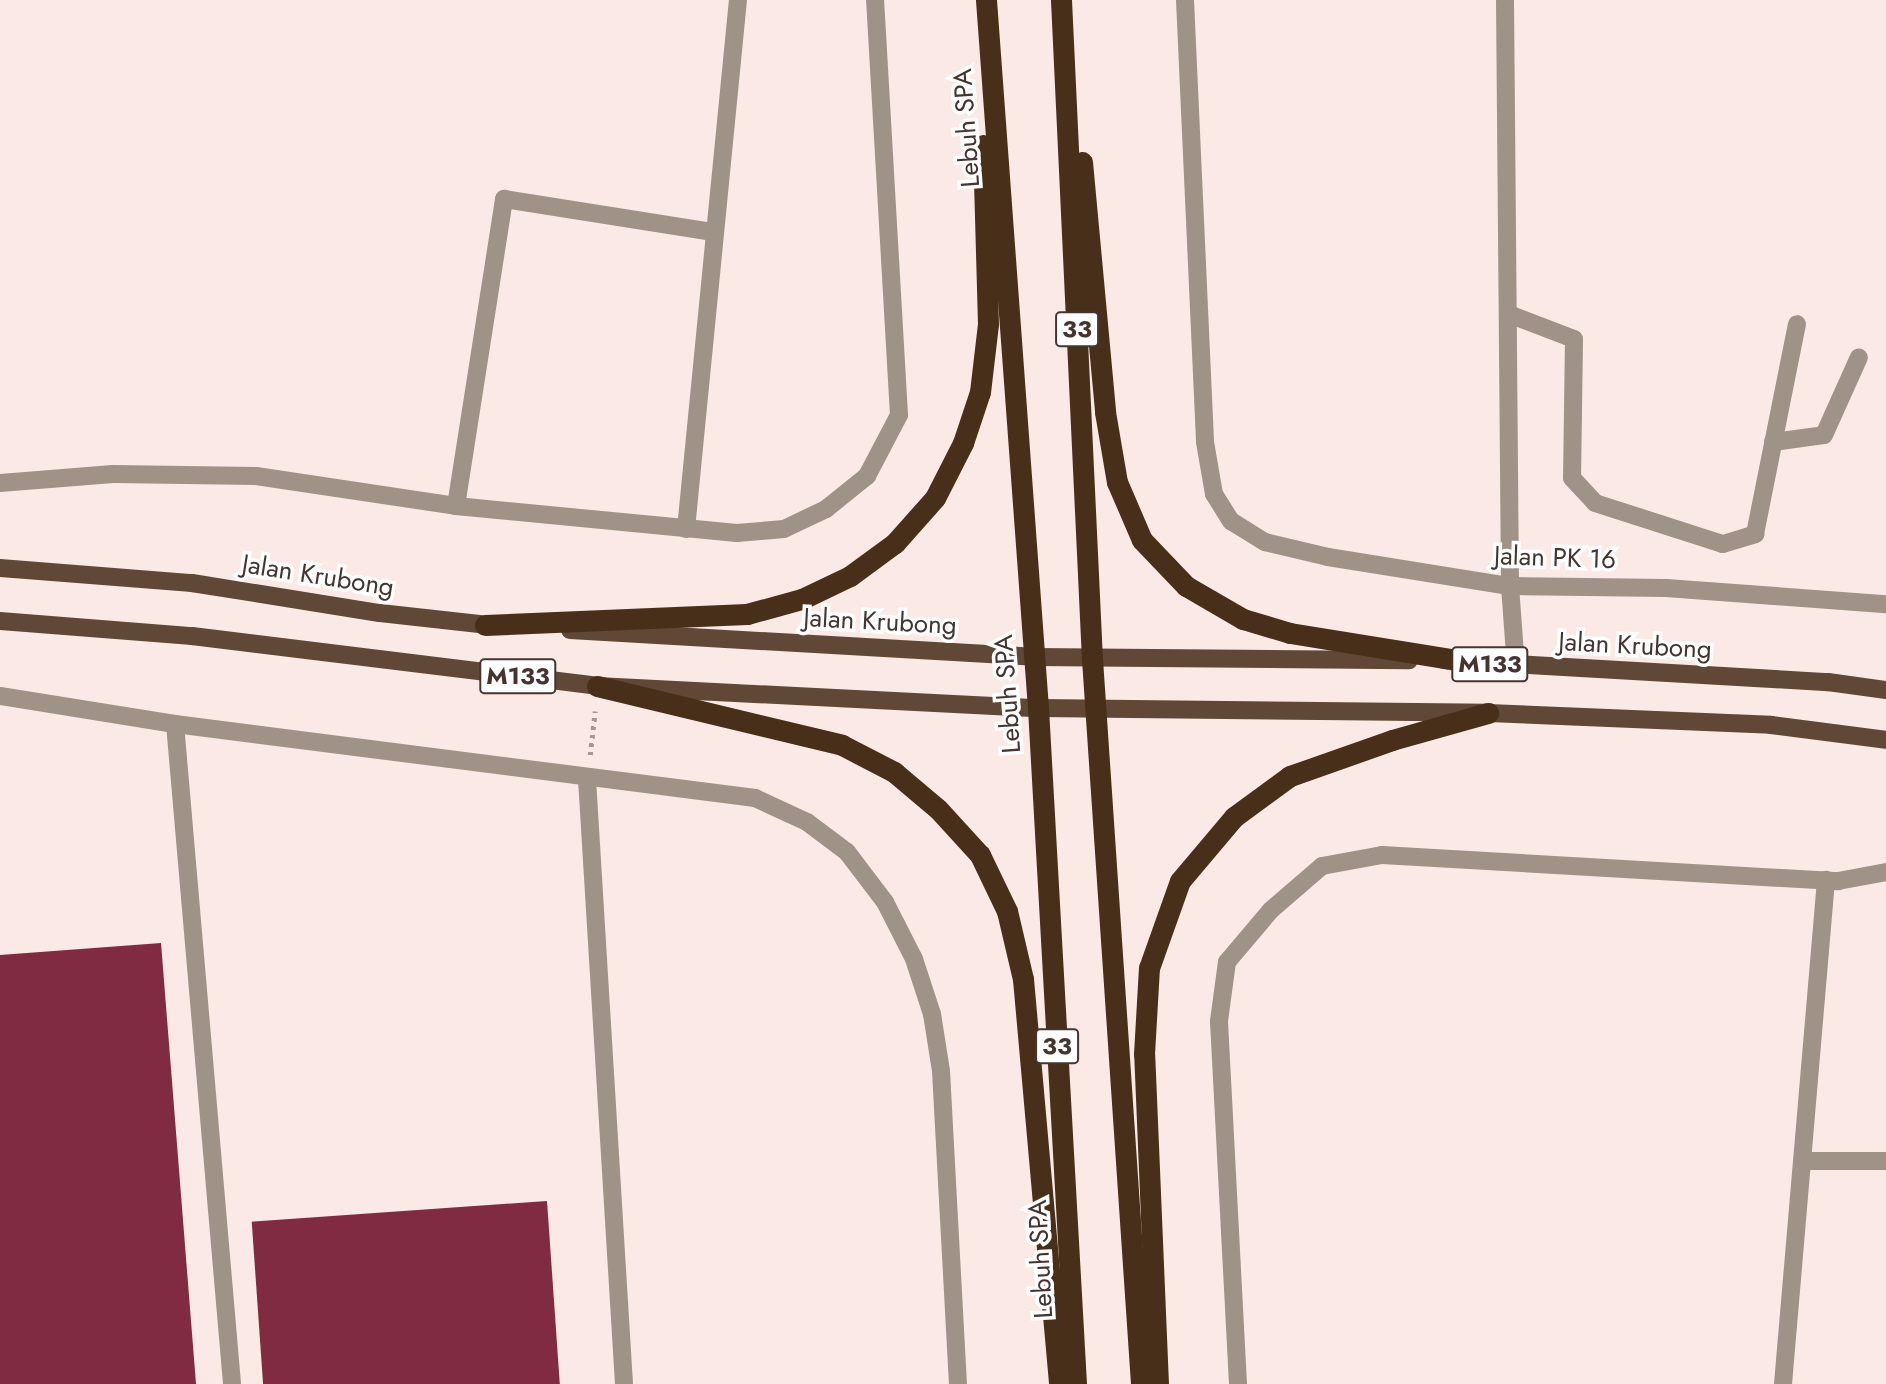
<!DOCTYPE html>
<style>
body{margin:0}
#map{position:relative;width:1886px;height:1384px;overflow:hidden;background:#fae9e5;font-family:Jost,sans-serif}
div>[style]{position:absolute}
[style*='--x']{left:calc(var(--x)*1px);top:calc(var(--y)*1px);width:calc(var(--w)*1px);rotate:calc(var(--a)*1deg)}
.building>*{inset:0;background:#802b41;transform-origin:0 0}
.path>*{height:4.5px;margin-top:-2.25px;transform-origin:0;background:repeating-linear-gradient(90deg,#a69591 0 3.5px,transparent 0 8.5px)}
.minor>*{height:18px;margin:-9px;padding:0 9px;transform-origin:9px;border-radius:9px;background:#9f9287}
.major>*{height:18px;margin:-9px;padding:0 9px;transform-origin:9px;border-radius:9px;background:#5f4836}
.highway>*{height:21px;margin:-10.5px;padding:0 10.5px;transform-origin:10.5px;border-radius:10.5px;background:#482f1a}
span{translate:-50% -50%;white-space:nowrap;text-align:center;line-height:1.15;-webkit-text-stroke:7px #fff;paint-order:stroke}
.shield-label span{padding:2px 5px;background:#fff;border:2px solid;border-radius:5px;-webkit-text-stroke-width:0}
.shield-label{font-size:24px;color:#453430;font-weight:700}
.street-label{font-size:26px;color:#453430}
</style>
<div id="map">
<div class="building">
<div style="clip-path:polygon(161px 943px,196px 1384px,0 1384px,0 955px)"></div>
<div style="left:547px;top:1201px;width:184px;height:296px;rotate:86deg"></div>
</div>
<div class="path">
<div style="--x:590;--y:755;--w:44;--a:-83.5"></div>
</div>
<div class="minor">
<div style="--x:1185;--y:0;--w:442;--a:87.4"></div>
<div style="--x:1205;--y:442;--w:53;--a:80.2"></div>
<div style="--x:1214;--y:494;--w:32;--a:58"></div>
<div style="--x:1231;--y:521;--w:40;--a:32"></div>
<div style="--x:1265;--y:542;--w:65;--a:13.4"></div>
<div style="--x:1328;--y:557;--w:184;--a:9.1"></div>
<div style="--x:1510;--y:586;--w:156;--a:0.7"></div>
<div style="--x:1666;--y:588;--w:221;--a:4.2"></div>
<div style="--x:1505;--y:0;--w:586;--a:89.51"></div>
<div style="--x:1510;--y:586;--w:81;--a:85.8"></div>
<div style="--x:1511;--y:315;--w:67;--a:20.9"></div>
<div style="--x:1574;--y:339;--w:139;--a:90.8"></div>
<div style="--x:1572;--y:478;--w:34;--a:47"></div>
<div style="--x:1595;--y:503;--w:134;--a:17.8"></div>
<div style="--x:1723;--y:544;--w:34;--a:-17"></div>
<div style="--x:1755;--y:534;--w:214;--a:-78.7"></div>
<div style="--x:1773;--y:442;--w:51;--a:-7.8"></div>
<div style="--x:1824;--y:435;--w:85;--a:-65.8"></div>
<div style="--x:0;--y:483;--w:113;--a:-4.6"></div>
<div style="--x:113;--y:474;--w:143;--a:0.8"></div>
<div style="--x:256;--y:476;--w:202;--a:8.5"></div>
<div style="--x:456;--y:506;--w:282;--a:5.5"></div>
<div style="--x:737;--y:533;--w:47;--a:-4.9"></div>
<div style="--x:784;--y:529;--w:47;--a:-25.5"></div>
<div style="--x:826;--y:509;--w:53;--a:-38.8"></div>
<div style="--x:867;--y:476;--w:69;--a:-62.3"></div>
<div style="--x:899;--y:415;--w:416;--a:-93.3"></div>
<div style="--x:456;--y:506;--w:311;--a:-81.1"></div>
<div style="--x:504;--y:199;--w:212;--a:9"></div>
<div style="--x:686;--y:529;--w:532;--a:-84.39"></div>
<div style="--x:0;--y:696;--w:177;--a:9.1"></div>
<div style="--x:175;--y:724;--w:585;--a:7.27"></div>
<div style="--x:755;--y:798;--w:57;--a:24.8"></div>
<div style="--x:807;--y:822;--w:50;--a:36.9"></div>
<div style="--x:847;--y:852;--w:63;--a:52.8"></div>
<div style="--x:885;--y:902;--w:64;--a:63"></div>
<div style="--x:914;--y:959;--w:58;--a:71.9"></div>
<div style="--x:932;--y:1014;--w:58;--a:81"></div>
<div style="--x:941;--y:1071;--w:313;--a:86.9"></div>
<div style="--x:175;--y:724;--w:662;--a:85.06"></div>
<div style="--x:587;--y:779;--w:606;--a:86.5"></div>
<div style="--x:1802;--y:1161;--w:84;--a:0"></div>
<div style="--x:1238;--y:1384;--w:363;--a:-93"></div>
<div style="--x:1219;--y:1021;--w:60;--a:-82.3"></div>
<div style="--x:1227;--y:962;--w:68;--a:-49.8"></div>
<div style="--x:1271;--y:910;--w:67;--a:-40.8"></div>
<div style="--x:1322;--y:866;--w:61;--a:-10.4"></div>
<div style="--x:1382;--y:855;--w:457;--a:3.3"></div>
<div style="--x:1838;--y:881;--w:49;--a:-10.6"></div>
<div style="--x:1783;--y:1384;--w:506;--a:-85.12"></div>
</div>
<div class="major">
<div style="--x:0;--y:568;--w:193;--a:4.5"></div>
<div style="--x:192;--y:583;--w:190;--a:9.1"></div>
<div style="--x:380;--y:613;--w:118;--a:6.3"></div>
<div style="--x:0;--y:621;--w:193;--a:4.5"></div>
<div style="--x:192;--y:636;--w:408;--a:7"></div>
<div style="--x:597;--y:686;--w:442;--a:2.9"></div>
<div style="--x:1038;--y:708;--w:450;--a:0.6"></div>
<div style="--x:1488;--y:713;--w:283;--a:2.4"></div>
<div style="--x:1771;--y:725;--w:116;--a:7.4"></div>
<div style="--x:570;--y:630;--w:464;--a:3.3"></div>
<div style="--x:1033;--y:657;--w:376;--a:0.5"></div>
<div style="--x:1444;--y:660;--w:385;--a:3.3"></div>
<div style="--x:1828;--y:682;--w:59;--a:7.9"></div>
</div>
<div class="highway">
<div style="--x:986;--y:0;--w:710;--a:85.8"></div>
<div style="--x:1038;--y:708;--w:677;--a:86.78"></div>
<div style="--x:1061;--y:0;--w:660;--a:87.31"></div>
<div style="--x:1092;--y:659;--w:727;--a:86.13"></div>
<div style="--x:1082;--y:162;--w:251;--a:84.7"></div>
<div style="--x:1105;--y:412;--w:71;--a:80.3"></div>
<div style="--x:1117;--y:482;--w:63;--a:66.7"></div>
<div style="--x:1142;--y:540;--w:64;--a:46.3"></div>
<div style="--x:1186;--y:586;--w:66;--a:30.1"></div>
<div style="--x:1243;--y:619;--w:49;--a:16.6"></div>
<div style="--x:1290;--y:633;--w:168;--a:9.2"></div>
<div style="--x:485;--y:625;--w:262;--a:-2.4"></div>
<div style="--x:747;--y:614;--w:57;--a:-15.3"></div>
<div style="--x:802;--y:599;--w:53;--a:-25.6"></div>
<div style="--x:850;--y:576;--w:56;--a:-36.3"></div>
<div style="--x:895;--y:543;--w:60;--a:-48.4"></div>
<div style="--x:935;--y:498;--w:62;--a:-63"></div>
<div style="--x:963;--y:443;--w:54;--a:-71.6"></div>
<div style="--x:980;--y:392;--w:68;--a:-83.3"></div>
<div style="--x:988;--y:324;--w:179;--a:-91.6"></div>
<div style="--x:597;--y:686;--w:252;--a:13.5"></div>
<div style="--x:842;--y:745;--w:59;--a:27.4"></div>
<div style="--x:894;--y:772;--w:57;--a:40.1"></div>
<div style="--x:938;--y:809;--w:62;--a:47.6"></div>
<div style="--x:980;--y:855;--w:62;--a:64.3"></div>
<div style="--x:1007;--y:911;--w:70;--a:76.8"></div>
<div style="--x:1023;--y:979;--w:407;--a:84.9"></div>
<div style="--x:1158;--y:1384;--w:330;--a:-92.4"></div>
<div style="--x:1144;--y:1054;--w:86;--a:-86.7"></div>
<div style="--x:1149;--y:968;--w:92;--a:-70.4"></div>
<div style="--x:1180;--y:881;--w:84;--a:-49.8"></div>
<div style="--x:1234;--y:817;--w:69;--a:-36.2"></div>
<div style="--x:1290;--y:776;--w:108;--a:-19.4"></div>
<div style="--x:1392;--y:740;--w:100;--a:-15.7"></div>
</div>
<div class="shield-label">
<span style="left:1077px;top:329px">33</span>
<span style="left:1490px;top:664px">M133</span>
<span style="left:518px;top:676px">M133</span>
<span style="left:1057px;top:1046px">33</span>
</div>
<div class="street-label">
<span style="left:967px;top:128px;rotate:-94deg">Lebuh SPA</span>
<span style="left:1555px;top:558px;rotate:2deg">Jalan PK 16</span>
<span style="left:318px;top:576px;rotate:9deg">Jalan Krubong</span>
<span style="left:880px;top:622px;rotate:3deg">Jalan Krubong</span>
<span style="left:1635px;top:646px;rotate:3deg">Jalan Krubong</span>
<span style="left:1008px;top:694px;rotate:-94deg">Lebuh SPA</span>
<span style="left:1041px;top:1259px;rotate:-93deg">Lebuh SPA</span>
</div>
</div>
